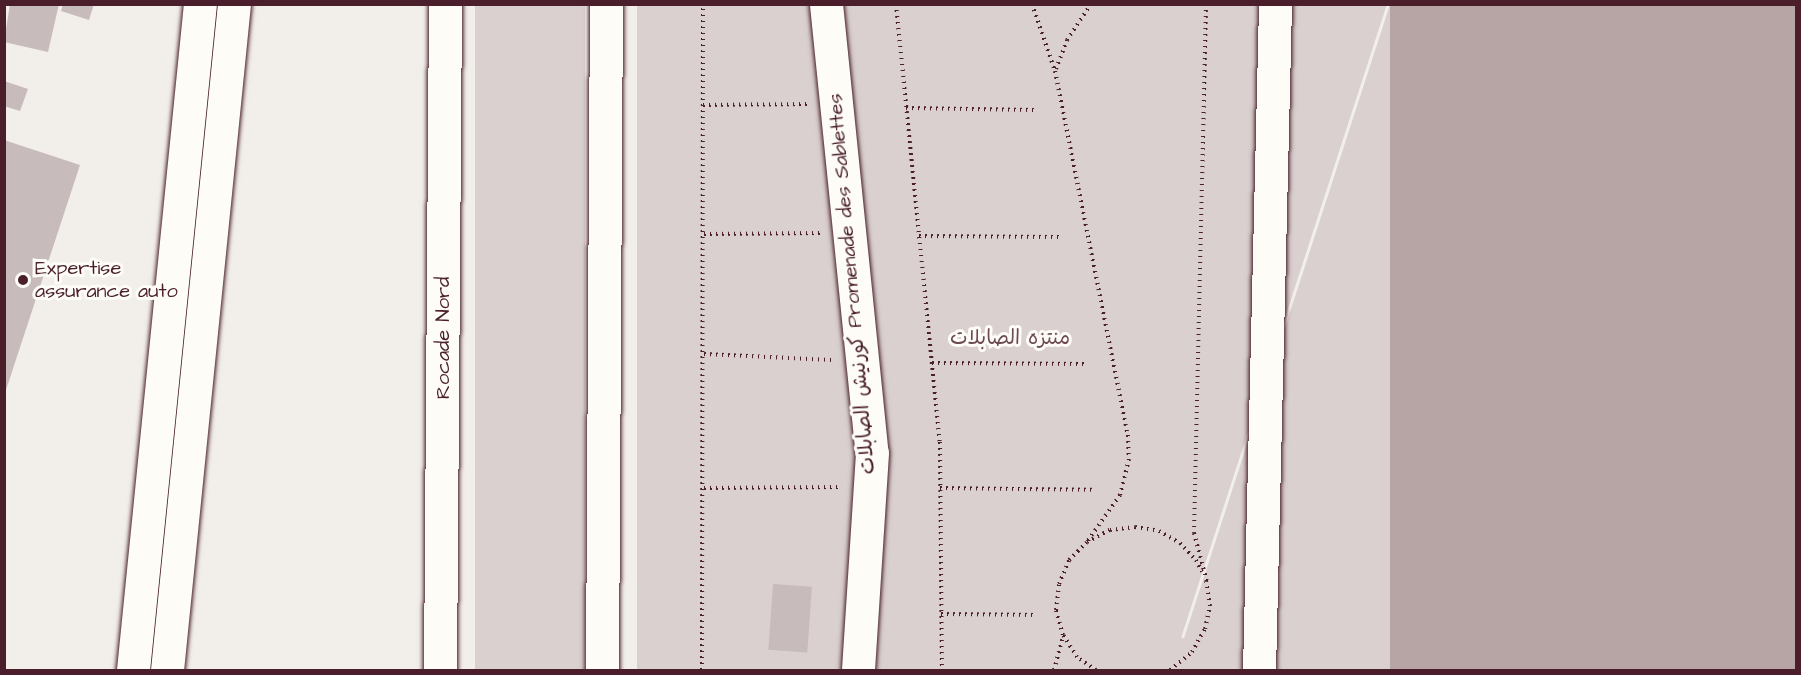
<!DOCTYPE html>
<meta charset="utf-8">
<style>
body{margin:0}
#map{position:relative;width:1801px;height:675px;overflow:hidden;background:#f2efeb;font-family:"Architects Daughter","Playpen Sans Arabic",sans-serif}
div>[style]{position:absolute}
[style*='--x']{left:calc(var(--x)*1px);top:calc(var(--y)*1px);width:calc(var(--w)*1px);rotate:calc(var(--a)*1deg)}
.green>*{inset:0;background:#d9d0cf;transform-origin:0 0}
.water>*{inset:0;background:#b7a5a6;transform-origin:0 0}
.pier>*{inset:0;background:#f2efeb;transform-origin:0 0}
.building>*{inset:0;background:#c8bbbb;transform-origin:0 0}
.path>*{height:4px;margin-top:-2px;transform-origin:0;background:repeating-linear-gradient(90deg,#4a1f2b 0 1.5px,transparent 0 6px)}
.roads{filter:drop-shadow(0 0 2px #4a1f2b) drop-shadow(0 0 2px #4a1f2b)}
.minor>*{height:33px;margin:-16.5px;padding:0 16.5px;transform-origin:16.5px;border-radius:16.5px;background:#fdfcf7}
.highway>*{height:33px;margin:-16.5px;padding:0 16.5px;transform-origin:16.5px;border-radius:16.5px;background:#fdfcf7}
.dots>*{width:16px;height:16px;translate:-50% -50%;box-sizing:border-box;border:3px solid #fdfcf7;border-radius:50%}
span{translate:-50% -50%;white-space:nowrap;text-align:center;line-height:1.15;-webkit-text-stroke:6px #fdfcf7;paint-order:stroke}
.poi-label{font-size:20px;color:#4a1f2b}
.left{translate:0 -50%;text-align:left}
.street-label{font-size:20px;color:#4a1f2b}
.park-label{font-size:20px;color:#6e4b54}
.frame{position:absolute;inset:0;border:6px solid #4a1f2b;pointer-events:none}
</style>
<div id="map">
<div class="green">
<div style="left:475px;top:5px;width:110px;height:665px"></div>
<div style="left:637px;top:5px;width:753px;height:665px"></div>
</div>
<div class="water">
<div style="left:1390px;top:5px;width:406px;height:665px"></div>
</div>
<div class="pier">
<div style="left:1387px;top:4px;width:3px;height:666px;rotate:18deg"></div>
</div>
<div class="building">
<div style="clip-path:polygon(10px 4px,59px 4px,48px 52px,4px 42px)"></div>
<div style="clip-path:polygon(63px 4px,94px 4px,89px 20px,61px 11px)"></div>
<div style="clip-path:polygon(4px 81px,28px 89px,20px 111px,4px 106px)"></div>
<div style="clip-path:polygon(4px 140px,80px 165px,5px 393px,4px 392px)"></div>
<div style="left:773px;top:584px;width:39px;height:66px;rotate:4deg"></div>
</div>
<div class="path">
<div style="--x:896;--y:4;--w:440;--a:84.3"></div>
<div style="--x:940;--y:442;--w:228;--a:89.5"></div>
<div style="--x:1032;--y:4;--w:71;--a:71.1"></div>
<div style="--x:1055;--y:71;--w:371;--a:78.7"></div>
<div style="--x:1128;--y:435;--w:24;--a:88"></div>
<div style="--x:1129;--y:459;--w:37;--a:104"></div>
<div style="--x:1120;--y:495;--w:57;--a:125.1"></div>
<div style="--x:1206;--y:4;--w:529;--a:91.3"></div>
<div style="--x:1194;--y:533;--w:51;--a:75.1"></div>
<div style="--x:1056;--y:69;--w:31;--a:-69"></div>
<div style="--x:1067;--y:40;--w:43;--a:-56.3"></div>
<div style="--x:703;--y:105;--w:104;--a:-0.6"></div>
<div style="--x:906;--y:108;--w:128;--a:0.9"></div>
<div style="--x:704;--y:234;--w:117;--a:-0.5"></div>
<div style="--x:919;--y:236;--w:140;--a:0.4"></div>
<div style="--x:704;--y:354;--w:128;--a:2.7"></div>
<div style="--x:932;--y:363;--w:152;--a:0.4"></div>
<div style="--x:704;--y:488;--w:136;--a:-0.4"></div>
<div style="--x:940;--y:488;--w:153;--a:0.7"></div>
<div style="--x:941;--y:614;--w:95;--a:0.6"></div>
<div style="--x:702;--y:670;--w:666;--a:-89.91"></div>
<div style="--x:1054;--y:670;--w:35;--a:-75"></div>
<div style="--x:1096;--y:670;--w:23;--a:-146"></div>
<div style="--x:1077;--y:657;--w:26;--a:-122"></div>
<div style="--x:1063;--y:635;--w:26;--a:-106"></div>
<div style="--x:1056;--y:610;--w:26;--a:-83"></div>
<div style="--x:1059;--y:584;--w:26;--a:-67"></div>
<div style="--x:1069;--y:560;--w:25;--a:-45"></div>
<div style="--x:1087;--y:542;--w:26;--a:-28"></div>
<div style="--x:1110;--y:530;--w:25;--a:-7"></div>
<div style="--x:1135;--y:527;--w:24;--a:9"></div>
<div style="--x:1159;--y:531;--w:24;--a:30"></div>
<div style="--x:1180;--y:543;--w:23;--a:47"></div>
<div style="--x:1196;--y:560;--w:13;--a:63"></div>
<div style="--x:1170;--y:670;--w:28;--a:-39"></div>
<div style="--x:1192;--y:652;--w:26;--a:-61"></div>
<div style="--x:1205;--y:629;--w:24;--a:-78"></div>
<div style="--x:1210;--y:606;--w:25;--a:-99"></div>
</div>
<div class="roads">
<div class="minor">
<div style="--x:826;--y:4;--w:451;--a:84.2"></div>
<div style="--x:872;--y:453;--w:217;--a:93.7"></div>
<div style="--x:133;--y:670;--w:669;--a:-84.26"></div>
<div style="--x:167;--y:670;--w:669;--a:-84.26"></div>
<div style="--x:1259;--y:670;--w:666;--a:-88.62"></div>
</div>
<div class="highway">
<div style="--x:440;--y:670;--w:666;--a:-89.57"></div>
<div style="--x:602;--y:670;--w:666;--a:-89.66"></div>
</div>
</div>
<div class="dots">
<div style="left:23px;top:280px;background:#4a1f2b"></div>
</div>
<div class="poi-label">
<span class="left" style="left:35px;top:280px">Expertise<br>assurance auto</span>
</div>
<div class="street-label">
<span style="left:852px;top:284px;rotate:-95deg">كورنيش الصابلات Promenade des Sablettes</span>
<span style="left:443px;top:338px;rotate:-90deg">Rocade Nord</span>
</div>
<div class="park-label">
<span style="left:1010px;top:338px">منتزه الصابلات</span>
</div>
<div class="frame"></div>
</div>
